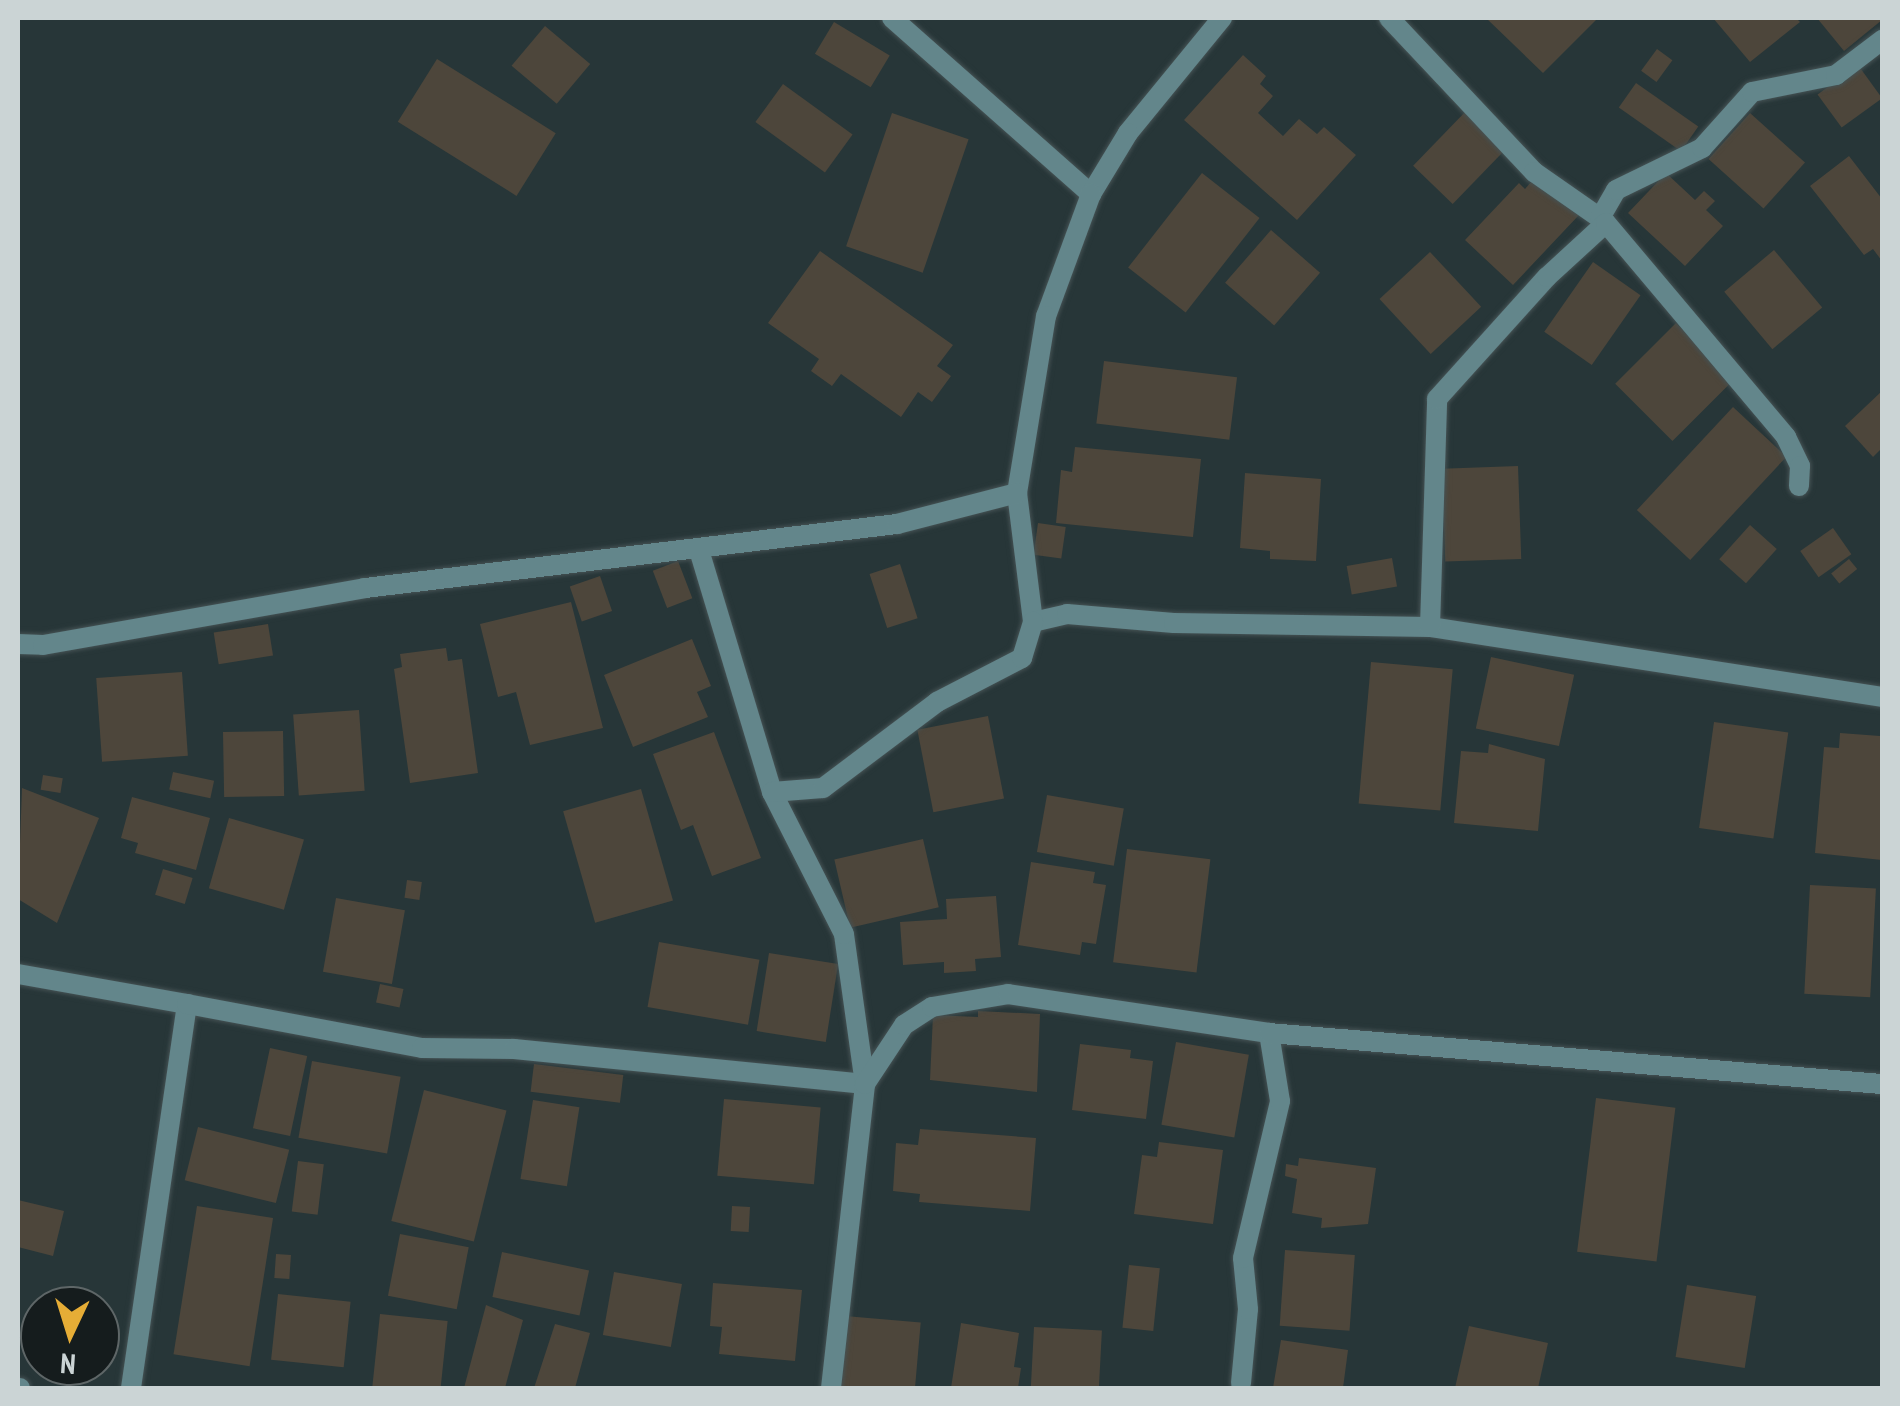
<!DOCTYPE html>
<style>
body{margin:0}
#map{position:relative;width:1900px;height:1406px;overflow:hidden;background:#273638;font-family:"PT Sans Narrow",sans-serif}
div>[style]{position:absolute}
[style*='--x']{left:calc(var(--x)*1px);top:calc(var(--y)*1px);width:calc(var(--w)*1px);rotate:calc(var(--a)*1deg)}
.building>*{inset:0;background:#4d463b;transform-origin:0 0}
.roads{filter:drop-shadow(0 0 2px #455254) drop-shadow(0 0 2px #455254)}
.street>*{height:20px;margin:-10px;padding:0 10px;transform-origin:10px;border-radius:10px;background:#63868b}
span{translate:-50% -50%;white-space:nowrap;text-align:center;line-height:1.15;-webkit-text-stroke:10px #151c1d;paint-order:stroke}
.frame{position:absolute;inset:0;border:20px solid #cbd4d5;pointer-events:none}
.north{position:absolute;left:20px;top:1286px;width:100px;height:100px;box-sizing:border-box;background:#151c1d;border:2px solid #5e6667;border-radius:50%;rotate:184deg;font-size:28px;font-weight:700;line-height:40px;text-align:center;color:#cbd4d5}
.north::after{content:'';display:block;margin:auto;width:35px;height:45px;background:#e6ad36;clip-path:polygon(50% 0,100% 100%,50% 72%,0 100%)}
</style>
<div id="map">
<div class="building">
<div style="clip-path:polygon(1486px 18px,1598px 18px,1543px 73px)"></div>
<div style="clip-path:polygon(1713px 18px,1796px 18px,1800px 22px,1750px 62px)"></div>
<div style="clip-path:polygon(1817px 18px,1882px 18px,1882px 20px,1844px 51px)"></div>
<div style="left:834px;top:22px;width:65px;height:37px;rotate:31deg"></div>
<div style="left:545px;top:26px;width:59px;height:52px;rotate:40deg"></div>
<div style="left:1657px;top:49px;width:19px;height:27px;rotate:36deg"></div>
<div style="clip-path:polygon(1243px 55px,1266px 76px,1260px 84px,1273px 96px,1258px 113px,1283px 136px,1299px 119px,1317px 134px,1324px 127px,1356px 155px,1297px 220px,1184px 120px)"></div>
<div style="left:437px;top:59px;width:140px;height:74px;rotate:32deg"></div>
<div style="left:1858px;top:65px;width:41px;height:50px;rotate:54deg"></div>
<div style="left:1636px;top:83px;width:76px;height:30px;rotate:35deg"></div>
<div style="left:783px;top:84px;width:86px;height:47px;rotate:36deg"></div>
<div style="left:1468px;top:109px;width:55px;height:79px;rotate:44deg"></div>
<div style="left:892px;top:113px;width:81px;height:141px;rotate:19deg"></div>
<div style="left:1750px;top:113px;width:74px;height:62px;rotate:42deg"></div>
<div style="clip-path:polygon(1849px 156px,1882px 199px,1882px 261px,1873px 249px,1864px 255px,1810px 186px)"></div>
<div style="left:1202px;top:173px;width:73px;height:120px;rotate:38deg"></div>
<div style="clip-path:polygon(1666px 173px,1695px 200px,1704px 191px,1715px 201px,1706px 210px,1723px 226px,1685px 266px,1628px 213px)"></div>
<div style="clip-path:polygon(1536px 176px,1579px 215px,1513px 285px,1465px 240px,1519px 183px,1525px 189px)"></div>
<div style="left:1271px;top:230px;width:65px;height:70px;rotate:41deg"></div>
<div style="left:1774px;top:250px;width:75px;height:65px;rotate:50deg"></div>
<div style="clip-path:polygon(820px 251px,953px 345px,937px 366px,951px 376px,932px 402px,918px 392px,901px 417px,841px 374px,832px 386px,811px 371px,819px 359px,768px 323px)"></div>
<div style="left:1430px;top:252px;width:75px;height:69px;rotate:47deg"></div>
<div style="left:1593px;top:262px;width:58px;height:85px;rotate:35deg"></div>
<div style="left:1676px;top:323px;width:81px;height:86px;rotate:45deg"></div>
<div style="left:1104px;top:361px;width:134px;height:63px;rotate:7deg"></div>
<div style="clip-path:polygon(1882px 391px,1882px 448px,1873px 457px,1845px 426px)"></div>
<div style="left:1733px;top:407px;width:73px;height:141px;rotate:43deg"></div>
<div style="clip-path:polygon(1075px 447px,1201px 459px,1193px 537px,1056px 523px,1061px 470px,1072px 472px)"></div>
<div style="left:1518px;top:466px;width:93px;height:76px;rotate:88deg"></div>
<div style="clip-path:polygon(1245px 473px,1321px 479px,1316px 561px,1270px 559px,1270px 551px,1240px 548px)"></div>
<div style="left:1038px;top:523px;width:28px;height:32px;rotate:8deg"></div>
<div style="left:1750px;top:525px;width:36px;height:46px;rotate:42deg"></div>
<div style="left:1833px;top:528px;width:32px;height:40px;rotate:55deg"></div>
<div style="left:1392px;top:558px;width:29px;height:46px;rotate:80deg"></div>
<div style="left:1849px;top:559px;width:13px;height:23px;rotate:51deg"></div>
<div style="left:678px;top:561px;width:40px;height:27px;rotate:69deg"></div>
<div style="left:900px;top:564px;width:57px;height:32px;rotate:72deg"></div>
<div style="left:600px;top:576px;width:37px;height:32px;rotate:71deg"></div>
<div style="clip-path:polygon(571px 602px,603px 728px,530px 745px,516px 692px,498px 697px,480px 624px)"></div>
<div style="left:268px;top:624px;width:32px;height:55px;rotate:81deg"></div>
<div style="clip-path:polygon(692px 639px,711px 686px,697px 692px,708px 717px,633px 747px,604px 675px)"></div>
<div style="clip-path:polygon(446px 648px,448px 661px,462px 659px,478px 773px,410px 783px,394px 669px,402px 667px,400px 654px)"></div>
<div style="left:1491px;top:657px;width:85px;height:73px;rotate:12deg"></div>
<div style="left:1371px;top:662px;width:82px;height:142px;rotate:5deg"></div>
<div style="left:182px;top:672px;width:84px;height:86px;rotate:86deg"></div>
<div style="left:359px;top:710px;width:81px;height:66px;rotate:86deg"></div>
<div style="left:988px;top:716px;width:84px;height:72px;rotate:79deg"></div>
<div style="left:1714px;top:722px;width:75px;height:107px;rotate:8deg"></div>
<div style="left:283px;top:731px;width:65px;height:60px;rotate:89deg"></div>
<div style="clip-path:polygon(714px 732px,761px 858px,712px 876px,693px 825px,681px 830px,653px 754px)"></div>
<div style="clip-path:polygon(1840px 733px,1880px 736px,1882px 860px,1815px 853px,1824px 747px,1839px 748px)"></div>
<div style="clip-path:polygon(1489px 744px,1545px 759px,1538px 831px,1454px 823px,1461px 751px,1488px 753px)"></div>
<div style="left:173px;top:772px;width:42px;height:18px;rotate:12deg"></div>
<div style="left:43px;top:775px;width:20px;height:15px;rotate:9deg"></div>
<div style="clip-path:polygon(22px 788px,99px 818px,57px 923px,18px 899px)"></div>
<div style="left:641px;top:789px;width:116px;height:81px;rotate:74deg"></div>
<div style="left:1047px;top:795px;width:78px;height:58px;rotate:10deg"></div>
<div style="clip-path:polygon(132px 797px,210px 818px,196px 870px,135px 853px,138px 843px,121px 838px)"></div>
<div style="left:229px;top:818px;width:78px;height:73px;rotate:16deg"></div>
<div style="left:923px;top:839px;width:70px;height:91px;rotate:77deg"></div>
<div style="left:1127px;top:849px;width:84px;height:114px;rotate:7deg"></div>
<div style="clip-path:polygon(1031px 862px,1095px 872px,1093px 883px,1106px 885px,1096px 944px,1082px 942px,1080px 955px,1018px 945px)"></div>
<div style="left:163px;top:869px;width:31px;height:27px;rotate:17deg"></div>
<div style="left:407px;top:880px;width:15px;height:18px;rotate:8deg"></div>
<div style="left:1810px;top:885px;width:66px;height:109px;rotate:3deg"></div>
<div style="clip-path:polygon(996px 896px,1001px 957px,975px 959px,976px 971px,944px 973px,944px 962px,903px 965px,900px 922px,947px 919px,946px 899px)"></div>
<div style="left:336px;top:898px;width:70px;height:75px;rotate:10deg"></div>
<div style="left:659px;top:942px;width:102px;height:66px;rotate:10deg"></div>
<div style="left:769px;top:953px;width:70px;height:79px;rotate:9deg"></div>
<div style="left:380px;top:984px;width:24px;height:19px;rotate:12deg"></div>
<div style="clip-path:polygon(978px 1011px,1040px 1014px,1037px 1092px,930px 1080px,933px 1015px,978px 1017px)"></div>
<div style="left:1176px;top:1042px;width:74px;height:84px;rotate:10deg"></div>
<div style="clip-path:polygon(1080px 1044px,1131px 1050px,1130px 1058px,1153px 1061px,1146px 1119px,1072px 1110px)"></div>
<div style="left:270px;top:1048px;width:38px;height:82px;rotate:12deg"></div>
<div style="left:312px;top:1061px;width:90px;height:78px;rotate:10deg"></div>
<div style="left:534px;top:1064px;width:90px;height:28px;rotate:7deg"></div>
<div style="left:424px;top:1090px;width:85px;height:135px;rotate:14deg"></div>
<div style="left:1596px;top:1098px;width:80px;height:155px;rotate:7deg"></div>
<div style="left:724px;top:1099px;width:97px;height:77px;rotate:5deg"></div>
<div style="left:533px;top:1100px;width:47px;height:80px;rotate:9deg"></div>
<div style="left:198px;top:1127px;width:94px;height:55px;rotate:14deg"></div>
<div style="clip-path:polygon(920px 1129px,1036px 1138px,1030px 1211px,919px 1202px,920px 1194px,893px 1191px,896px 1143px,918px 1145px)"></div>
<div style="clip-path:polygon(1159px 1142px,1223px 1150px,1213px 1224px,1134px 1214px,1142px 1155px,1157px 1157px)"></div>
<div style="clip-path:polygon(1299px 1158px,1376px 1168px,1368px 1224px,1321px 1228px,1322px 1218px,1292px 1213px,1297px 1179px,1285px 1176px,1286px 1164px,1298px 1166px)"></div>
<div style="left:298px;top:1161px;width:26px;height:51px;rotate:7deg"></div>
<div style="clip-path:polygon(18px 1200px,64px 1211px,53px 1256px,18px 1247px)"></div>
<div style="left:197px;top:1206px;width:77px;height:150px;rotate:9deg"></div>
<div style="left:732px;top:1206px;width:18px;height:25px;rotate:3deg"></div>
<div style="left:400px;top:1234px;width:70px;height:63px;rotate:11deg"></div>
<div style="left:1285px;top:1250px;width:70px;height:76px;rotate:4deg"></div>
<div style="left:502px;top:1252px;width:89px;height:46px;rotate:12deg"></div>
<div style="left:276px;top:1254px;width:15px;height:24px;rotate:4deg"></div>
<div style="left:1129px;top:1265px;width:31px;height:63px;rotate:6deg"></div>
<div style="left:614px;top:1272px;width:69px;height:64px;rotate:10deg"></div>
<div style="clip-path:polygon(713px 1283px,802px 1290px,795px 1361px,719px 1354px,722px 1327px,710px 1326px)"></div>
<div style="left:1687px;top:1285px;width:70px;height:73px;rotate:9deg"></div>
<div style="left:278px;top:1294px;width:73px;height:66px;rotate:6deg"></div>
<div style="clip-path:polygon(486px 1305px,523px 1320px,505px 1388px,464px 1388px)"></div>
<div style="left:380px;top:1314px;width:68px;height:74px;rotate:6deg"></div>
<div style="left:845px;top:1316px;width:76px;height:72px;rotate:5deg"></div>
<div style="clip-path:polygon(961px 1323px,1019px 1333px,1014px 1367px,1021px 1368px,1018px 1388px,951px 1388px)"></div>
<div style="clip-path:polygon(555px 1324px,590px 1333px,575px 1388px,534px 1388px)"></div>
<div style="clip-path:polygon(1469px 1326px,1548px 1343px,1538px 1388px,1455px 1388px)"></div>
<div style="left:1034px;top:1327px;width:68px;height:61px;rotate:3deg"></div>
<div style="clip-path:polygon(1281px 1340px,1348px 1350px,1343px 1388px,1273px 1388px)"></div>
</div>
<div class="roads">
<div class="street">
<div style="--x:892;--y:18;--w:266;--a:41.5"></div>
<div style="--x:1222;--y:18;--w:149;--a:129.3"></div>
<div style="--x:1128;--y:133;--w:71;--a:121.2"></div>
<div style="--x:1091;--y:194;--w:130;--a:110.2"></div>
<div style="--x:1046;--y:316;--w:179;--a:99.3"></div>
<div style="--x:1017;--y:493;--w:130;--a:82.9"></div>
<div style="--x:1033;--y:622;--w:35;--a:-13"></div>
<div style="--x:1067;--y:614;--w:107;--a:4.8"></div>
<div style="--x:1174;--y:623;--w:256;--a:0.9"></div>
<div style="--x:1430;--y:627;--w:457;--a:8.8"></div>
<div style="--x:1389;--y:18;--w:212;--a:46.7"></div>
<div style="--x:1534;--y:172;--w:80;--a:34.9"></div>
<div style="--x:1600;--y:218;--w:32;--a:-60"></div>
<div style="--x:1616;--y:190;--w:96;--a:-26"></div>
<div style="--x:1702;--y:148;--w:75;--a:-48.2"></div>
<div style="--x:1752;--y:92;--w:86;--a:-11.4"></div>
<div style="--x:1836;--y:75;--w:58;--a:-37.3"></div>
<div style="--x:699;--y:550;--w:253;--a:73.2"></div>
<div style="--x:1430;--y:627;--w:228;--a:-88.2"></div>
<div style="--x:1437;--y:399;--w:164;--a:-48"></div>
<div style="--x:1547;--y:277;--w:80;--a:-42.5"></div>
<div style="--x:1606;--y:223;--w:280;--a:49.9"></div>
<div style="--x:1786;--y:437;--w:32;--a:64"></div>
<div style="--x:1800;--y:466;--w:20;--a:93"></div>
<div style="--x:18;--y:644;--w:25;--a:2"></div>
<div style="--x:43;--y:645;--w:327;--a:-10"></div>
<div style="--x:365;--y:588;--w:536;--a:-6.86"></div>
<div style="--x:897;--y:524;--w:124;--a:-14.5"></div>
<div style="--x:18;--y:974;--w:172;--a:10.1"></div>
<div style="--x:1241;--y:1383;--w:74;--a:-84.6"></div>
<div style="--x:1248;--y:1309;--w:51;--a:-95.6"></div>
<div style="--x:1243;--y:1258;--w:161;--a:-76.7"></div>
<div style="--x:1280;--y:1101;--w:69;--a:-99.2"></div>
<div style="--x:18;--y:1388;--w:2;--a:0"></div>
<div style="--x:131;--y:1388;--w:388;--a:-81.7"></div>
<div style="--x:187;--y:1004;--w:239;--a:10.6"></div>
<div style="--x:422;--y:1048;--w:92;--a:0.6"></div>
<div style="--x:514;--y:1049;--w:353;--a:5.7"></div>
<div style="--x:865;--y:1084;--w:151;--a:-98"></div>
<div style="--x:844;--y:934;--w:159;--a:-116.9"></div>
<div style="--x:772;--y:792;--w:51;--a:-4.5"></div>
<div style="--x:823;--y:788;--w:143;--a:-37"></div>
<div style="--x:937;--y:702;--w:96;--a:-27.4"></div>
<div style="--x:1022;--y:658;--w:38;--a:-73"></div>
<div style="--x:831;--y:1388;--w:306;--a:-83.6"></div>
<div style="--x:865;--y:1084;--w:71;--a:-56.5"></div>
<div style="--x:904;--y:1025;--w:33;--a:-33"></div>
<div style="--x:932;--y:1007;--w:77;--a:-9.7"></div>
<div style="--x:1008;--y:994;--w:264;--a:8.5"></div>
<div style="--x:1269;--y:1033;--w:615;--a:4.76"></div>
</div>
</div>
<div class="frame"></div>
<div class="north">N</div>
</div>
